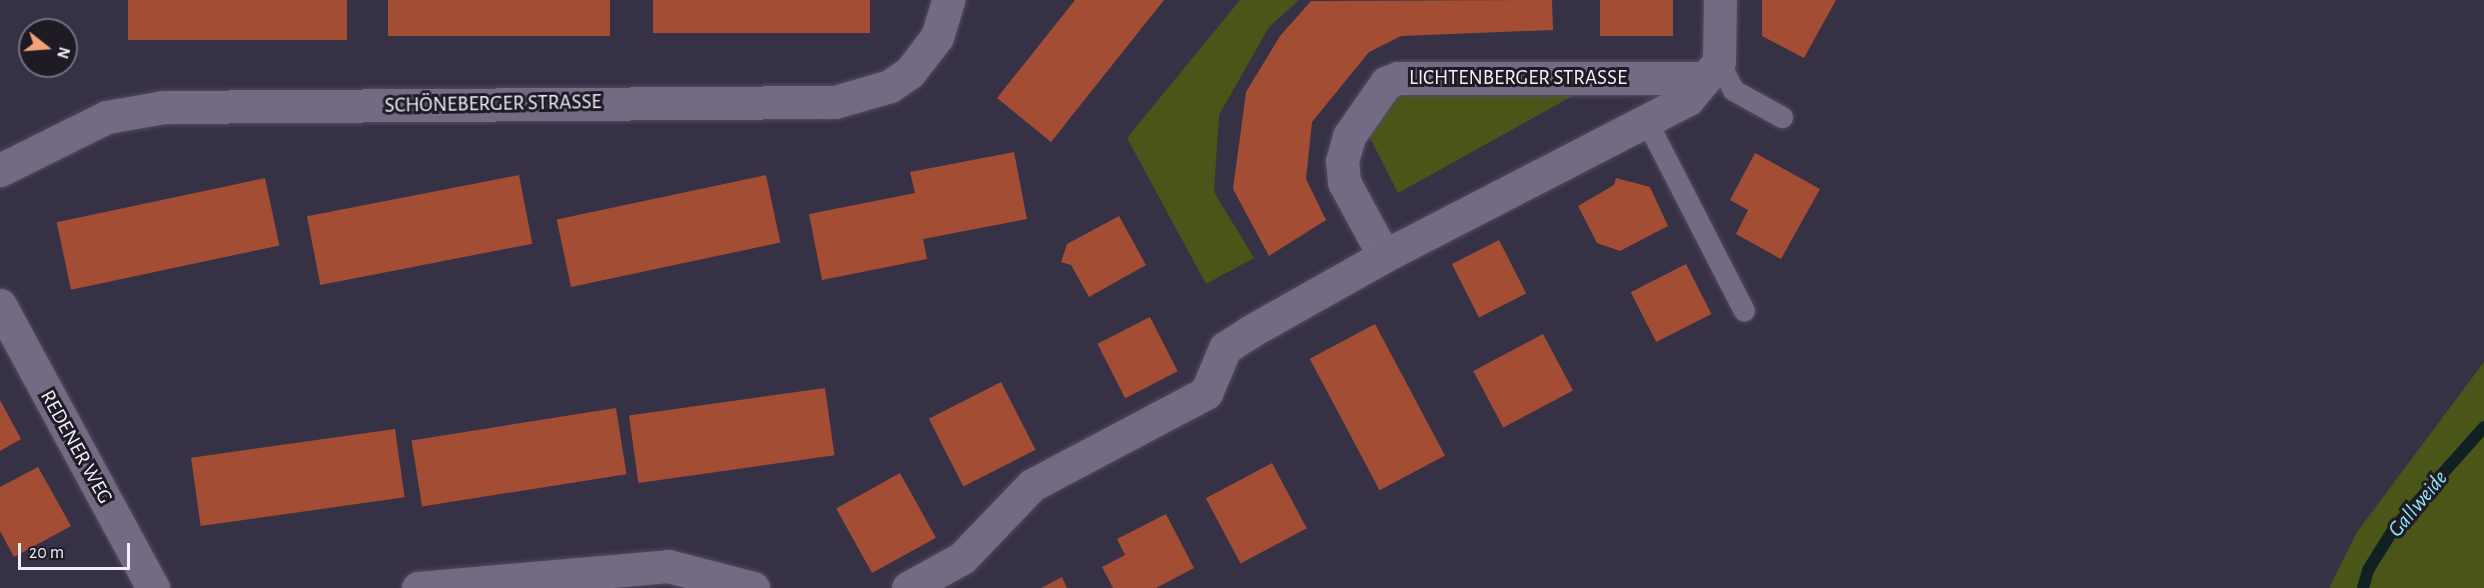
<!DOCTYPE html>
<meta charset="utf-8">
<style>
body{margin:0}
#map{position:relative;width:2484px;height:588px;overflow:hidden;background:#373146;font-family:"Alegreya Sans",sans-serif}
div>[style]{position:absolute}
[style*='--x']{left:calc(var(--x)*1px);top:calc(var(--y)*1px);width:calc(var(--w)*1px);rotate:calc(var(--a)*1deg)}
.green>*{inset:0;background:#4a5518}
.stream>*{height:12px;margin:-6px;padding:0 6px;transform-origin:6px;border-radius:6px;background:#102124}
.building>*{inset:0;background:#a24d34;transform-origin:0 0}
.roads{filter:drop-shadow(0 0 2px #524c5e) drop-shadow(0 0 2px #524c5e)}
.lane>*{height:21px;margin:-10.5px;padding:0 10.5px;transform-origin:10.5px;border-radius:10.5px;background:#726b83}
.street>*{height:33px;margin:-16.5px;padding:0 16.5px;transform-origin:16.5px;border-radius:16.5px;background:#726b83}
span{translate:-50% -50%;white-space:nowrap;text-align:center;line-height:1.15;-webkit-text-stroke:6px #1e1b24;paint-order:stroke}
.street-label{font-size:21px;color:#f3effd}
.water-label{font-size:22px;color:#8ee9f8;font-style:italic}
.north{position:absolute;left:18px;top:18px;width:60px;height:60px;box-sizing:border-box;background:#1e1b24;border:2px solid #73707b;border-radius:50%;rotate:107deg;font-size:16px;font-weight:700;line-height:24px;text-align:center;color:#f3effd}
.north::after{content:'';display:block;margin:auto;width:21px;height:27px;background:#efa376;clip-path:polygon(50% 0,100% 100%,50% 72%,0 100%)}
.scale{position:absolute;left:18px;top:543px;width:112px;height:27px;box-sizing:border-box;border:3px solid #f3effd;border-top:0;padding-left:8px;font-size:18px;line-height:21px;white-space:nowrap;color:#f3effd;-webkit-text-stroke:4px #1e1b24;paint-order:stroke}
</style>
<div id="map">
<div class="green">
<div style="clip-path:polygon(1240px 0,1299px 0,1269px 27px,1219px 115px,1214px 192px,1254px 258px,1206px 284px,1127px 138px)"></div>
<div style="clip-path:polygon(1394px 88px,1587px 88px,1398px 193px,1365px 128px)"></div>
<div style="clip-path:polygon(2484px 362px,2484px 588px,2329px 588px,2357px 532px)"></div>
</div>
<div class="stream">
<div style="--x:2363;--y:588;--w:19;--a:-74"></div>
<div style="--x:2368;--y:570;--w:51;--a:-57.9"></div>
<div style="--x:2395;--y:527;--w:134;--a:-48.3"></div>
</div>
<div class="building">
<div style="left:128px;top:0;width:219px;height:40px"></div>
<div style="left:388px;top:0;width:222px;height:36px"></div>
<div style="left:653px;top:0;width:217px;height:33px"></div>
<div style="clip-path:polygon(1075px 0,1164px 0,1051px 142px,997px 98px)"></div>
<div style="clip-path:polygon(1552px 0,1553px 30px,1401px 36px,1369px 52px,1312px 122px,1306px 179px,1326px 220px,1269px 256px,1233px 189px,1246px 92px,1280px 36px,1311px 1px)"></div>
<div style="left:1600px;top:0;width:73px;height:36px"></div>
<div style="clip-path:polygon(1762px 0,1836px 0,1804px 58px,1762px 36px)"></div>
<div style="clip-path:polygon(1014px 152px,1027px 219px,923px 239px,927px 259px,822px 280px,809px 214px,915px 193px,910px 172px)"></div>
<div style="clip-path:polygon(1755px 153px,1820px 189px,1781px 259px,1736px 234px,1748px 210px,1730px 200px)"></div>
<div style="left:519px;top:175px;width:70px;height:216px;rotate:79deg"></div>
<div style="left:766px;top:175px;width:69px;height:214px;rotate:78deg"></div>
<div style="left:265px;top:178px;width:69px;height:213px;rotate:78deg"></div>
<div style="clip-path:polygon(1616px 178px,1650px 187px,1668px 226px,1620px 251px,1597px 243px,1578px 206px,1614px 185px)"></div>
<div style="clip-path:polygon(1119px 216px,1146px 265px,1089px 297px,1071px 265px,1061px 262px,1067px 244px)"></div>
<div style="left:1499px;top:240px;width:60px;height:53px;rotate:63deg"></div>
<div style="left:1686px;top:264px;width:56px;height:62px;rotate:63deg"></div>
<div style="left:1150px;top:317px;width:61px;height:59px;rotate:63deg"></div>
<div style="left:1375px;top:324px;width:149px;height:74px;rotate:62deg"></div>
<div style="left:1543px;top:334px;width:64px;height:79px;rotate:62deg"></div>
<div style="left:1001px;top:382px;width:76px;height:81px;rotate:63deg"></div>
<div style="left:825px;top:388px;width:68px;height:198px;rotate:82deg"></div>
<div style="clip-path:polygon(0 400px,21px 439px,0 451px)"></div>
<div style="left:616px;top:408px;width:67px;height:207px;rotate:81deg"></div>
<div style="left:395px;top:429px;width:69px;height:206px;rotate:82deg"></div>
<div style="left:1272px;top:463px;width:74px;height:75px;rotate:62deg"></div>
<div style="clip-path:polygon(38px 467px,71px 526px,14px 557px,0 531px,0 487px)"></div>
<div style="left:900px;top:473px;width:74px;height:73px;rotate:61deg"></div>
<div style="clip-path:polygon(1166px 514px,1194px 568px,1156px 588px,1113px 588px,1102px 567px,1125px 555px,1117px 539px)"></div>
<div style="clip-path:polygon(1062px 577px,1067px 588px,1041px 588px)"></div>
</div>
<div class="roads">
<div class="lane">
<div style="--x:1719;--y:62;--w:31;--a:63"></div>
<div style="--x:1733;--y:90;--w:56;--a:28.9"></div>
<div style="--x:1647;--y:122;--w:212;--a:62.8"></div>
</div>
<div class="street">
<div style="--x:0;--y:170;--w:119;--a:-26.4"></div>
<div style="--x:107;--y:117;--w:58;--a:-10"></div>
<div style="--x:164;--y:107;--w:671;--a:-0.43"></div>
<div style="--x:835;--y:102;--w:57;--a:-16.2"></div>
<div style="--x:890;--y:86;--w:24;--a:-35"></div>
<div style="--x:910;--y:72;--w:44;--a:-52.4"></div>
<div style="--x:937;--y:37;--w:39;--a:-73"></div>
<div style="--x:1384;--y:256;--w:84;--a:-118.4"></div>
<div style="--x:1344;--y:182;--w:21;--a:-95"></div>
<div style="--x:1342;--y:161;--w:26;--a:-74"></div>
<div style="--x:1349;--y:136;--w:65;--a:-55.1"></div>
<div style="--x:1386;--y:83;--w:13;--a:-23"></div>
<div style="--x:1398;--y:78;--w:305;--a:0"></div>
<div style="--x:0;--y:305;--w:322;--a:61.6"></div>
<div style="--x:418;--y:588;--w:251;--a:-5"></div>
<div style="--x:668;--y:566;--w:88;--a:14.5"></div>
<div style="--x:908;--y:588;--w:62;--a:-29.1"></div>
<div style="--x:962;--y:558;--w:101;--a:-46.2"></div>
<div style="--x:1032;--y:485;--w:197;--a:-27.9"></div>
<div style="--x:1206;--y:393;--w:49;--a:-67.1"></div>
<div style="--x:1225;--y:348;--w:31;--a:-33"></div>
<div style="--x:1251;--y:331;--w:153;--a:-29.4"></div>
<div style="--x:1384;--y:256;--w:342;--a:-27.3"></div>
<div style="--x:1688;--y:99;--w:48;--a:-50"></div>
<div style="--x:1719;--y:62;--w:62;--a:-89.1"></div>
</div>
</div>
<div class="street-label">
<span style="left:1518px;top:78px">LICHTENBERGER STRASSE</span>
<span style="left:493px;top:104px;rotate:-1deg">SCHÖNEBERGER STRASSE</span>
<span style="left:76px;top:447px;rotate:61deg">REDENER WEG</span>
</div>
<div class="water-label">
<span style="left:2418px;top:504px;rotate:-50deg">Gallweide</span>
</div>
<div class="north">N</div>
<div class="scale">20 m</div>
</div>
